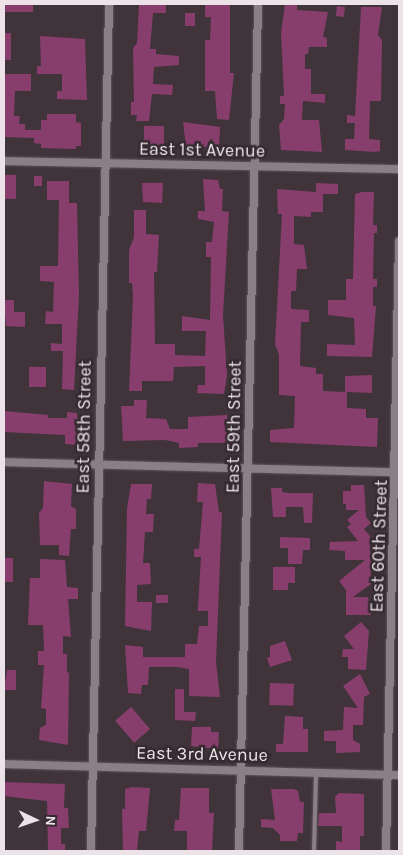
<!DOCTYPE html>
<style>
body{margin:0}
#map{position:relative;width:403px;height:855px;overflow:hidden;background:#40343a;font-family:Karla,sans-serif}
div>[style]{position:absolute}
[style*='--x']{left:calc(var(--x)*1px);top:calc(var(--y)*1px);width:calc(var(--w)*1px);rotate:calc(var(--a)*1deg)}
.building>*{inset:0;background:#873e6d;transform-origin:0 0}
.roads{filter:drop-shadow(0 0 1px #5d5359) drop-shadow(0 0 1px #5d5359)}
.lane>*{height:4px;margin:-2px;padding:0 2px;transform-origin:2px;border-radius:2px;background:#8b7e85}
.street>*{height:8px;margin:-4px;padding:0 4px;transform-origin:4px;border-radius:4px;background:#8b7e85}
span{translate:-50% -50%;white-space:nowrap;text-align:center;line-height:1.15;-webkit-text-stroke:5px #352a30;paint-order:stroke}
.street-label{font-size:18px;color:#ebe3e7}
.frame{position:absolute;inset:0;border:5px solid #ebe3e7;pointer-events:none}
.north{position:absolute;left:10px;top:795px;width:50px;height:50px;-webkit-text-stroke:4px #352a30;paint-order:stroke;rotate:93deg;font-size:14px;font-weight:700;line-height:20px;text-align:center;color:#ebe3e7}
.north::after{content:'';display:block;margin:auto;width:18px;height:22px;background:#ebe3e7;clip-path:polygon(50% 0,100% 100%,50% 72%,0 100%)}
</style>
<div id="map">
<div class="building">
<div style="left:4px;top:4px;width:29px;height:8px"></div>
<div style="clip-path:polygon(139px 4px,166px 4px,166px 13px,153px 13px,150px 49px,156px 49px,156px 54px,179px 56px,179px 65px,154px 67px,153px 84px,173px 85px,172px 95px,152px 94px,149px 121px,136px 121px,137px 115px,131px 115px,131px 102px,134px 102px,133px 48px,137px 43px)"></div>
<div style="clip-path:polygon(205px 4px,230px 4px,230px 73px,234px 73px,229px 120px,217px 119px,215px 91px,205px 91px,205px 40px,210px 40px,211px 17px,205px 17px)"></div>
<div style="clip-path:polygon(285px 4px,297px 4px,297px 10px,328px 12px,323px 37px,327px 38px,327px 47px,309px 47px,308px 54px,305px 54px,305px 69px,311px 69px,311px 94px,325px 94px,325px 103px,303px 101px,302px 120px,319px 120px,322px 152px,281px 150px,279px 125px,284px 119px,285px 104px,280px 104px,280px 96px,284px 96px,281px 33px)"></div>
<div style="left:337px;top:6px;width:8px;height:10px;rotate:7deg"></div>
<div style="clip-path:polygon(361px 7px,382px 7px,378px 35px,382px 40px,381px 101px,370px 101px,369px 139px,380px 140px,380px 151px,375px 152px,345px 150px,345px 139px,354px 139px,355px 123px,347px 123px,347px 115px,355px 116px)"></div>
<div style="left:185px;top:13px;width:10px;height:13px"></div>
<div style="left:4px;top:33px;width:7px;height:27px"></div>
<div style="clip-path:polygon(40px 36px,85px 39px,87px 100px,57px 99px,57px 91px,62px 91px,62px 74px,37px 74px,37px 66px,41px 66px)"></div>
<div style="clip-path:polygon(4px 74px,31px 74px,31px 91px,15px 91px,14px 116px,20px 116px,19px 124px,25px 124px,25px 130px,41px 130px,41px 120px,47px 120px,47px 114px,76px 114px,76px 122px,81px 123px,81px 146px,76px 146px,76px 149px,41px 148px,41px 144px,34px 143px,34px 138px,4px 137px)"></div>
<div style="clip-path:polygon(183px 122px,220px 127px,219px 147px,186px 147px)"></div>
<div style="left:144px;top:126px;width:20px;height:19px"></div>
<div style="left:4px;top:175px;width:12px;height:24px"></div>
<div style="left:34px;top:176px;width:8px;height:10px"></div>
<div style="clip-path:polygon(203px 179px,218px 180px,220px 189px,223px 189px,222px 211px,229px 212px,223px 315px,227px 375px,224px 394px,197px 393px,198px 385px,205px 385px,205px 366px,174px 367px,173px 381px,142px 381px,142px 391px,129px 391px,133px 296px,132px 283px,129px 283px,129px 250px,134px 237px,134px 210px,146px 210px,146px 234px,159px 235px,157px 272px,154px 272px,155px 344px,175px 344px,175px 355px,205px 356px,206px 331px,182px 331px,182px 316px,210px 320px,211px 257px,206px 257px,206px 242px,212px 242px,214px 222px,198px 219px,198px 211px,205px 211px)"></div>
<div style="clip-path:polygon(47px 181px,69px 181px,69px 203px,77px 203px,79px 295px,74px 390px,62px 389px,63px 351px,51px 351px,51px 343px,62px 344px,62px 324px,45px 324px,46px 311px,53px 312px,54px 282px,40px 281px,40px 266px,58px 266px,59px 200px,47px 200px)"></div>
<div style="clip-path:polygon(142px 183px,163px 183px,162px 203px,143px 202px)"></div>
<div style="clip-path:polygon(316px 183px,338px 184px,338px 194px,323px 194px,323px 212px,311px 212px,311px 217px,294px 216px,294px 244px,304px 245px,307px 269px,297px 269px,296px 291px,291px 291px,291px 309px,309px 310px,309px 322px,301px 322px,300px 366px,316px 368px,316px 374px,323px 374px,323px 391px,345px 392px,345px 376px,372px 375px,372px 393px,347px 392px,347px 408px,366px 409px,366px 418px,378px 418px,377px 447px,270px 442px,270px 430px,294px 428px,295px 396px,279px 395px,279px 355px,275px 344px,282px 214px,278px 214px,277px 189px,316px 192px)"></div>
<div style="clip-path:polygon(362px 192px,374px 192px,373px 225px,377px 225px,377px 233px,374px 233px,373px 279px,377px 279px,377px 287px,373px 287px,373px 306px,376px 306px,372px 357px,327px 356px,327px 344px,355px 345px,354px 318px,328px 315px,328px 300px,346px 300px,346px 279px,353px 279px,355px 194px)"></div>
<div style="clip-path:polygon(4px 300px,14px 300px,14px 312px,25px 312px,25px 327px,6px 326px)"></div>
<div style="left:29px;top:367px;width:17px;height:20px"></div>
<div style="clip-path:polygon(134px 400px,147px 400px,146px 418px,166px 419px,170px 429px,188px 429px,188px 417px,227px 415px,228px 443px,198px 443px,198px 447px,179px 448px,179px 443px,165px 440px,123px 441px,121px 406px,134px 406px)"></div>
<div style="clip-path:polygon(4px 411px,48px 415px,48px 418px,67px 418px,67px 412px,77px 413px,79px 445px,65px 444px,65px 435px,4px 432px)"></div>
<div style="clip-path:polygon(44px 481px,72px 484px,71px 506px,76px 509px,76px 529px,71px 529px,69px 556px,59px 555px,59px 545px,40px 545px,39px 513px,43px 508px)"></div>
<div style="clip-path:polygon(198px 483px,215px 484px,219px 512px,222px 512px,216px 662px,220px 697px,189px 696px,189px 669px,177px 667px,149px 667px,148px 685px,142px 685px,141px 694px,128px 693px,125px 645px,143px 647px,143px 657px,185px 657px,185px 644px,197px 644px,199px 626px,208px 626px,208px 611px,198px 611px,198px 607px,201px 557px,194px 557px,194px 549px,199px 549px,203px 502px,197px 502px)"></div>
<div style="clip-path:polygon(131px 484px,152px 484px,151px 499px,147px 499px,146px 514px,154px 514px,153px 532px,145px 532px,143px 563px,150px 563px,151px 584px,137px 585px,137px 602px,152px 602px,151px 631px,125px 626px,127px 509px)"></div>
<div style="clip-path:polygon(351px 485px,364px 485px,366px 517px,371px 523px,364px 529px,370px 536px,371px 584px,353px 597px,368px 597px,371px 615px,346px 615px,346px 590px,339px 581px,365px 560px,345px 560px,345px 551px,329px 550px,330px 542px,358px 541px,347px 527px,351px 524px,347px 520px,359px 510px,346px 510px,346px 504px,343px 504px,343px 491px,351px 491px)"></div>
<div style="clip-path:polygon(271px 488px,282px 488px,282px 492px,289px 493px,313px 493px,312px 523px,304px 523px,303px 507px,286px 507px,286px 517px,273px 517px)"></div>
<div style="clip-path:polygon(280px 537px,310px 538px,310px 550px,303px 550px,302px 564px,288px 564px,288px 548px,280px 548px)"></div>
<div style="left:4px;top:558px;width:9px;height:24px"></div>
<div style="clip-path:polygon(40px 559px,65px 560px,67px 587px,78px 588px,78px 599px,68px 599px,71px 637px,63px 636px,63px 654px,67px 654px,67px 672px,69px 673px,68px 745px,39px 740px,40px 728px,46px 725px,46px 709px,41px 708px,44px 665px,38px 665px,38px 651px,44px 651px,43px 625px,28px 625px,30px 578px,40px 578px)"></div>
<div style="clip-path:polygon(273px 567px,295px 567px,295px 583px,288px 583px,288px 590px,273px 590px)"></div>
<div style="left:156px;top:595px;width:12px;height:8px"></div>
<div style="clip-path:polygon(361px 622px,369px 631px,366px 670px,348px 669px,348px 657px,342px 657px,343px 649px,354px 649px,344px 636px)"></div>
<div style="clip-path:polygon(285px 641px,292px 660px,270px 667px,267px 658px,270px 657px,270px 646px)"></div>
<div style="clip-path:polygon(7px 670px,16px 670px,16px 690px,4px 690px)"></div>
<div style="clip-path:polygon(360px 674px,370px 694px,364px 697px,363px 725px,353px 725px,353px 740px,360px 744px,360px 752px,336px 753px,336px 741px,324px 741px,324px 731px,343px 730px,344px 707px,358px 708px,343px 686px)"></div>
<div style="left:270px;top:683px;width:24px;height:22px;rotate:2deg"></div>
<div style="clip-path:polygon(175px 689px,184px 689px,184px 712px,196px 712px,195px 721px,175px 720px)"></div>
<div style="left:131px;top:707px;width:29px;height:21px;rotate:49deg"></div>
<div style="clip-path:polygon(285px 716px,303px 717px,303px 729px,308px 729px,308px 752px,276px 752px,276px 744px,283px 744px)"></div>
<div style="clip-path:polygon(192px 727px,211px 727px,211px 732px,219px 732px,218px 749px,191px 746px)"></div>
<div style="clip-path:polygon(4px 782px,65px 784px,64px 808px,68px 808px,69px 828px,61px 828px,61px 844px,65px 844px,65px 851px,48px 851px,47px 801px,4px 796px)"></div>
<div style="clip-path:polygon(132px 787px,150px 788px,146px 831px,139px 831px,137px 851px,123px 851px,122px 809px,125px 809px,125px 789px)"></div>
<div style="clip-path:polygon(181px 788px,209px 788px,209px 813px,214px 813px,212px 851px,187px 851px,187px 831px,174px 831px,175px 820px,179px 820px)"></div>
<div style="clip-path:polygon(271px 789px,294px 789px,298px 791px,300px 802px,304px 802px,303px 833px,298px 833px,297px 841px,280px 841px,280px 835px,273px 828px,261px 827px,261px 819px,275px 820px)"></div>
<div style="clip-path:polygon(339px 793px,364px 794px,364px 836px,360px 836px,360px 851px,336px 851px,336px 841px,342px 842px,342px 826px,318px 826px,319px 813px,336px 813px,335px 797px)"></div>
</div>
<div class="roads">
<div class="lane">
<div style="--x:314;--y:851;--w:77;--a:-88.5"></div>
</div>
<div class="street">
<div style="--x:4;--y:161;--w:395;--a:1.2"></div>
<div style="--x:4;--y:462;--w:395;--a:1.5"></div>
<div style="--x:4;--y:764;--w:395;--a:1.6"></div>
<div style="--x:91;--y:851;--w:847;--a:-88.78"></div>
<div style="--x:239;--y:851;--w:847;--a:-88.71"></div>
<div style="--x:386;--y:851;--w:610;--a:-88.78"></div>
</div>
</div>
<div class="street-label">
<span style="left:202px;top:150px;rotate:1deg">East 1st Avenue</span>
<span style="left:84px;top:427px;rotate:-89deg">East 58th Street</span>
<span style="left:234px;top:427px;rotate:-89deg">East 59th Street</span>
<span style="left:379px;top:546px;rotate:-88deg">East 60th Street</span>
<span style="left:202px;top:754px;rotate:1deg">East 3rd Avenue</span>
</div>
<div class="frame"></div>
<div class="north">N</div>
</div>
